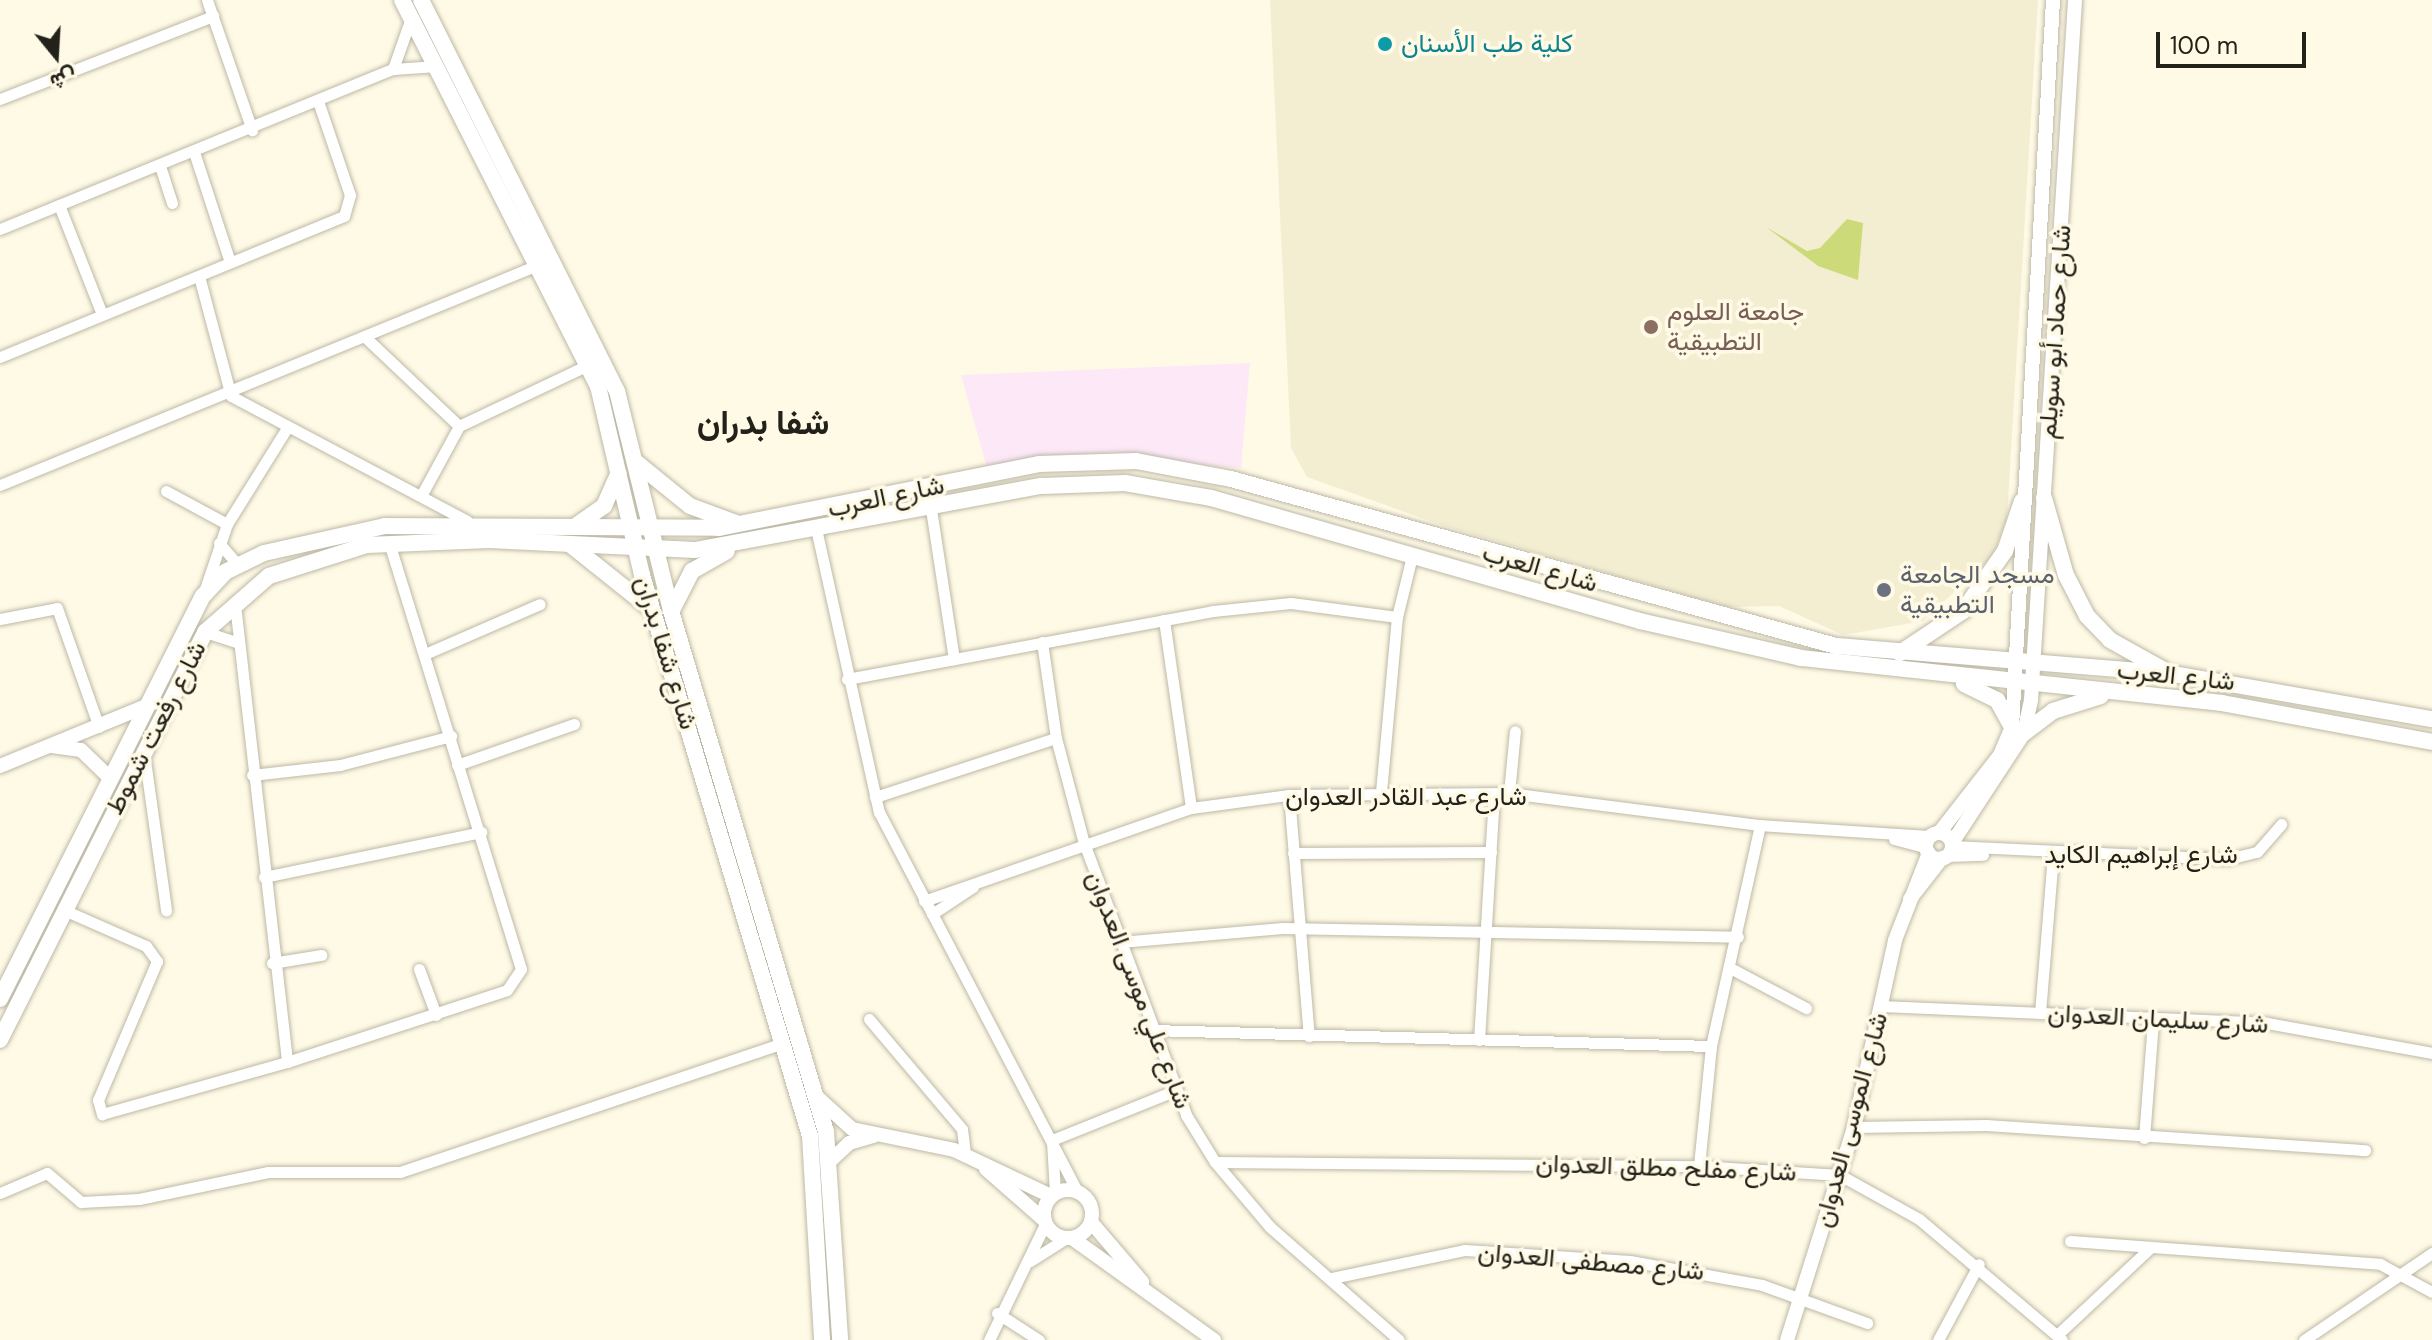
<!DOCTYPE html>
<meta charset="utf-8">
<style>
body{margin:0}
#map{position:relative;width:2432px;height:1340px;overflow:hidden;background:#fffae6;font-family:"DM Sans",Vazirmatn,sans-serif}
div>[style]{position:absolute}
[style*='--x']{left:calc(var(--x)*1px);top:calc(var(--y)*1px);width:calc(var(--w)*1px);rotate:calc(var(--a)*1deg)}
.commercial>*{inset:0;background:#fde8f8}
.built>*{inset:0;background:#f3edd2}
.green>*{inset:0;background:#ccda7a}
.roads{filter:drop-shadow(0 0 2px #bdb9a6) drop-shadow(0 0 2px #bdb9a6)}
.minor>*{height:11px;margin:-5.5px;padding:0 5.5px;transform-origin:5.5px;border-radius:5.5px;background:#fff}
.tertiary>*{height:14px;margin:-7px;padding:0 7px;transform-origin:7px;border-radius:7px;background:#fff}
.tertiary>.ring{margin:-7px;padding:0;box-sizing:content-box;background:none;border:14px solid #fff;border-radius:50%}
.secondary>*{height:16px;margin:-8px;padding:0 8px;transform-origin:8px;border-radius:8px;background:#fff}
.dots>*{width:22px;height:22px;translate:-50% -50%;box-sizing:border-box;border:4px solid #fffae6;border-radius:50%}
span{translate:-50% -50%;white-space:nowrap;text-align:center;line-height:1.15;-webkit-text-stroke:7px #fffae6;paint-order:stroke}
.culture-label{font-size:26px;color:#0d838f}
.left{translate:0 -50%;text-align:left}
.education-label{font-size:26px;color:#785e54}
.street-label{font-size:26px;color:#23221a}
.worship-label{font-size:26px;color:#5b616d}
.district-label{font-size:34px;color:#23221a;font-weight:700}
.north{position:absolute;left:16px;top:16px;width:80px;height:80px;-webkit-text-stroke:6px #fffae6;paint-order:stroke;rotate:162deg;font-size:22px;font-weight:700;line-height:32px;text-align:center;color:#23221a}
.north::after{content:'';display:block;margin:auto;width:28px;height:36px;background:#23221a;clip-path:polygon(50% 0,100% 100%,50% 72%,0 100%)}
.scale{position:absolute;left:2156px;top:32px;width:150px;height:36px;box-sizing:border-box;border:4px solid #23221a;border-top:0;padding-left:10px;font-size:24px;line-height:28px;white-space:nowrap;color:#23221a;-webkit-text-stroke:6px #fffae6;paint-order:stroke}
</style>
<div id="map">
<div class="commercial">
<div style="clip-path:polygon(1250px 363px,1241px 468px,1071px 456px,987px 468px,961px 375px)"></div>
</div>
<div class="built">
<div style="clip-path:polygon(1270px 0,2038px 0,2007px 519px,1992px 557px,1923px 621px,1843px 635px,1779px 606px,1727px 607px,1444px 526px,1307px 477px,1291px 448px)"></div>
</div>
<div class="green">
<div style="clip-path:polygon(1847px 219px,1863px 223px,1858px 280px,1818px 266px,1766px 227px,1807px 251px,1820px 248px)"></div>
</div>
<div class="roads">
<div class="minor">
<div style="--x:207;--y:0;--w:138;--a:70.9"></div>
<div style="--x:393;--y:69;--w:54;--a:-70.6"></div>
<div style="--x:0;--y:99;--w:229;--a:-21.3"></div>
<div style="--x:194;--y:152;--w:116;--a:71.9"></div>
<div style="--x:160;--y:166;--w:39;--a:72"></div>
<div style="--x:59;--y:205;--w:117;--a:68.5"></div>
<div style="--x:0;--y:229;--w:424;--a:-22.2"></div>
<div style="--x:393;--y:69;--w:44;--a:-3.9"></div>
<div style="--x:199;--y:276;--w:124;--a:75.1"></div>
<div style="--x:231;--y:396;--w:267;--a:27.9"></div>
<div style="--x:365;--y:337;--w:129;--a:43.4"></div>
<div style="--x:0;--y:357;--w:372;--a:-22.3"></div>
<div style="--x:344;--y:216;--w:22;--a:-74"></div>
<div style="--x:350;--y:195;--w:96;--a:-108.8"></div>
<div style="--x:0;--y:485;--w:583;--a:-22.26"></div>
<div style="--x:166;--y:491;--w:69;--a:28.4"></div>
<div style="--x:422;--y:494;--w:77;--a:-61.4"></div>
<div style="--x:459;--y:426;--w:145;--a:-25.3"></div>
<div style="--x:931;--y:509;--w:152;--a:81.3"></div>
<div style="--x:817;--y:533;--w:286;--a:77.5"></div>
<div style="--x:879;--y:812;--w:429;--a:62.4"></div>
<div style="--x:219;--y:543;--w:28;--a:49"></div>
<div style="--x:204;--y:592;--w:72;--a:-71.3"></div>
<div style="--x:227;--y:524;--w:113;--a:-58"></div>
<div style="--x:235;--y:604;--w:461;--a:83.5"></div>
<div style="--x:287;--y:1062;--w:231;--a:-18.1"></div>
<div style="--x:507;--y:990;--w:25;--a:-56"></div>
<div style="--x:521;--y:969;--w:446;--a:-107.2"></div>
<div style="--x:0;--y:619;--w:58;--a:-10.9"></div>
<div style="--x:57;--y:608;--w:126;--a:70.6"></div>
<div style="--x:1164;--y:620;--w:190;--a:81.8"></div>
<div style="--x:205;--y:632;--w:32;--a:18"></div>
<div style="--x:1042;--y:642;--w:97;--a:81.7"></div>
<div style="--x:1056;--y:738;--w:109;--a:75.1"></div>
<div style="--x:1084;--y:843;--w:290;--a:69.4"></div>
<div style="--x:1186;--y:1115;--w:55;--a:58.3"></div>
<div style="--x:1215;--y:1162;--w:85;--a:49.8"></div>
<div style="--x:1270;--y:1227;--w:171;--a:41.2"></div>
<div style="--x:425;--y:654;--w:125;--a:-23.5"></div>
<div style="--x:847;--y:679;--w:372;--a:-10.5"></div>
<div style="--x:1213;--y:611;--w:78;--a:-5.9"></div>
<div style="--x:1291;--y:603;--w:107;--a:7.5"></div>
<div style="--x:144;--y:753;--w:159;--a:82"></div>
<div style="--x:457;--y:765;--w:124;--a:-19.3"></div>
<div style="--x:252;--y:775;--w:89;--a:-6.5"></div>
<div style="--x:340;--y:765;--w:115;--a:-14.6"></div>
<div style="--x:1381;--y:792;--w:176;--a:-84.8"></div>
<div style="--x:1397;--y:617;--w:63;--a:-76.2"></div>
<div style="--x:1509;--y:793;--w:62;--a:-84.5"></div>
<div style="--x:1289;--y:795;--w:242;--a:85.3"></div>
<div style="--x:875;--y:797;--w:190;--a:-18.1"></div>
<div style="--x:1894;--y:839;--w:34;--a:15"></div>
<div style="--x:1952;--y:846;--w:276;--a:2.7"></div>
<div style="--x:2228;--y:859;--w:30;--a:-14"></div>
<div style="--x:2257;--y:852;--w:37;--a:-49"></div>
<div style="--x:1293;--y:853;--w:198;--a:-0.3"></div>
<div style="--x:1947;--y:856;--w:36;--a:-2"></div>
<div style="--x:264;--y:877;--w:222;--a:-11.7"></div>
<div style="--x:924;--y:901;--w:283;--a:-19.2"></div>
<div style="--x:1191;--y:808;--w:99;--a:-7.6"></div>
<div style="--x:1289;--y:795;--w:220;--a:-0.5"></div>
<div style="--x:1509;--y:793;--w:253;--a:7.3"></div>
<div style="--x:1760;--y:825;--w:171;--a:3.7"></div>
<div style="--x:64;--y:910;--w:90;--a:23.7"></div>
<div style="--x:146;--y:946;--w:19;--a:54"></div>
<div style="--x:157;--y:961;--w:151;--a:113"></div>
<div style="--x:98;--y:1100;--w:15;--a:74"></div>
<div style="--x:102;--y:1114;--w:192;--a:-15.7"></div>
<div style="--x:932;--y:914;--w:49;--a:-33.4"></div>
<div style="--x:1120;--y:942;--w:163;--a:-4.9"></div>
<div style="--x:1282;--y:928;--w:456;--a:1.1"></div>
<div style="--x:272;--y:963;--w:50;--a:-9.3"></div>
<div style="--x:1730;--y:968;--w:86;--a:27.8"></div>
<div style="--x:419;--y:969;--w:49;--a:69.7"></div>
<div style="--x:1881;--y:1006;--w:386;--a:2.5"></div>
<div style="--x:2267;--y:1023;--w:168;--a:10.3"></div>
<div style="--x:2040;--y:1013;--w:159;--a:-85.3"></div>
<div style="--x:869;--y:1019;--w:144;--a:49.8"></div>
<div style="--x:962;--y:1129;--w:25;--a:83"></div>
<div style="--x:1152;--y:1030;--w:559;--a:1.64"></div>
<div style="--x:1479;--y:1040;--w:247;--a:-86.5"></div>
<div style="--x:1854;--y:1127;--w:132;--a:-0.9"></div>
<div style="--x:1986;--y:1125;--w:380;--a:3.8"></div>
<div style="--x:2144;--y:1138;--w:118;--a:-85.6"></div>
<div style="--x:1052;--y:1140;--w:131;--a:-21.9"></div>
<div style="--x:1052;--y:1141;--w:52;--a:86.7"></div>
<div style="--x:1215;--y:1162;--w:484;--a:0.5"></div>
<div style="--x:1699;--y:1166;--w:141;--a:3.7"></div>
<div style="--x:1840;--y:1175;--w:90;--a:29.1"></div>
<div style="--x:1919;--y:1219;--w:187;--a:40.2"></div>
<div style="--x:1699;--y:1166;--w:121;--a:-84.3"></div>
<div style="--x:1711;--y:1046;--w:226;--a:-77.5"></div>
<div style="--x:0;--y:1193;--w:51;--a:-23.1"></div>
<div style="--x:47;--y:1173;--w:45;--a:40.5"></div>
<div style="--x:81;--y:1202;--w:58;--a:-3"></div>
<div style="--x:139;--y:1199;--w:132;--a:-11.8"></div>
<div style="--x:268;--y:1172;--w:132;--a:0"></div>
<div style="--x:400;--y:1172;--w:405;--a:-18.6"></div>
<div style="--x:2070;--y:1241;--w:311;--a:4.2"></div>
<div style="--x:2380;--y:1264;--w:59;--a:28.3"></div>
<div style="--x:1030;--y:1261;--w:41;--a:-32.2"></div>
<div style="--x:1332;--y:1278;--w:136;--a:-11.9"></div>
<div style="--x:1465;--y:1250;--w:165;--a:3.8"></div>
<div style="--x:1630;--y:1261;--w:134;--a:10.3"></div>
<div style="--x:1762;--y:1285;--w:112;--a:19.9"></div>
<div style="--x:997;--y:1313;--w:50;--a:32.7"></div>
<div style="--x:2057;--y:1335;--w:127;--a:-43.1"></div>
<div style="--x:989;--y:1340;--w:129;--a:-64.2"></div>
<div style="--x:1938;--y:1340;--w:86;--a:-61.7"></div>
<div style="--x:2304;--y:1340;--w:155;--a:-34.2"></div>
</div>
<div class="tertiary">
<div style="--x:52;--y:746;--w:29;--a:8"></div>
<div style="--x:81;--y:750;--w:37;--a:44"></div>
<div style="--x:0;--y:766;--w:156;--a:-22.3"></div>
<div style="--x:1939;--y:833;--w:99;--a:-52"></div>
<div style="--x:2000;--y:755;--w:30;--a:-67"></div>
<div style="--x:2012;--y:727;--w:728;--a:-86.77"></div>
<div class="ring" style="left:1926px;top:833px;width:12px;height:12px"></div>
<div style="--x:1952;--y:843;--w:131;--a:-56.8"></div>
<div style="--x:2024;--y:733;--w:34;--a:-78"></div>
<div style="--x:2031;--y:700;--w:701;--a:-86.4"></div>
<div style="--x:1910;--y:899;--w:52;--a:-52"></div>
<div style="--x:817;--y:1097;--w:47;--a:42.4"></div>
<div style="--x:852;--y:1129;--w:104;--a:11.6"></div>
<div style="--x:954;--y:1150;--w:107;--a:25.4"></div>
<div style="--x:830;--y:1161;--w:26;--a:-43"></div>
<div style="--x:849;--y:1143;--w:25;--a:-16"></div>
<div style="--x:986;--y:1169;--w:77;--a:41.3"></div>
<div class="ring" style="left:1044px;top:1190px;width:34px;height:34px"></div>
<div style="--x:1091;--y:1222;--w:79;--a:49.6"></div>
<div style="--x:1072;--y:1238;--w:175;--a:35.7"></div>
<div style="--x:1787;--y:1340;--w:223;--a:-72.5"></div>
<div style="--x:1854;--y:1127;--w:191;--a:-77.6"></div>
<div style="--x:1895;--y:940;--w:93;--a:-68.7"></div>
</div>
<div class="secondary">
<div style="--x:402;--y:0;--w:433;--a:63.1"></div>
<div style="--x:598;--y:386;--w:194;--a:76.9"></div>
<div style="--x:642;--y:575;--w:586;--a:73.33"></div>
<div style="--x:810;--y:1136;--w:204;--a:86.6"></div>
<div style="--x:421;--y:0;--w:437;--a:63.4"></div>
<div style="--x:617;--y:391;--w:227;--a:76.2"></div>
<div style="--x:671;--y:611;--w:544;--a:73.43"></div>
<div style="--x:826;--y:1132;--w:208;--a:86.1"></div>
<div style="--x:637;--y:463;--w:68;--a:39.1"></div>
<div style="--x:690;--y:506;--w:49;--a:20.3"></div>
<div style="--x:2044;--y:498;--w:80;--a:74.1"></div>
<div style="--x:2066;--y:575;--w:46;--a:62.9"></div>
<div style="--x:2087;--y:616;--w:33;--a:46"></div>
<div style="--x:2110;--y:640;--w:62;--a:29.1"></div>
<div style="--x:574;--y:527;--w:37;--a:-35"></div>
<div style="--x:604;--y:506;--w:36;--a:-66"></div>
<div style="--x:572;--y:546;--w:101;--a:38.6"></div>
<div style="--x:672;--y:610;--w:44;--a:-62.9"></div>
<div style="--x:692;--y:571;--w:40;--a:-29.7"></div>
<div style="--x:1900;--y:653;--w:76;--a:-33.7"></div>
<div style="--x:1963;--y:611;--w:73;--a:-55"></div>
<div style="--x:2005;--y:551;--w:53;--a:-71.2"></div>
<div style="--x:1964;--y:684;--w:37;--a:26"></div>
<div style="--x:1997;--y:700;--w:31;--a:61"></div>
<div style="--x:2024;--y:733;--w:36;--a:-37"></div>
<div style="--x:2053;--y:711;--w:50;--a:-17.4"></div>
<div style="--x:0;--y:999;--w:451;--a:-63.3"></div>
<div style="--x:203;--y:596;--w:33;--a:-47"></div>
<div style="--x:225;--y:572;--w:43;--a:-26"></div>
<div style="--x:264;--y:553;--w:124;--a:-12.6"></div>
<div style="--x:385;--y:526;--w:334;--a:0.3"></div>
<div style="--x:719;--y:528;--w:326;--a:-11.3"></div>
<div style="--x:1039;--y:464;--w:97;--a:-1.8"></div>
<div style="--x:1136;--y:461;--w:97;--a:10.7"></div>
<div style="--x:1231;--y:479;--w:628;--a:15.43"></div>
<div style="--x:1836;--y:646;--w:338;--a:4.7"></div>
<div style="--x:2173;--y:674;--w:263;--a:9.9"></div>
<div style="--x:0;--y:1040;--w:457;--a:-63.3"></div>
<div style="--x:205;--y:632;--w:85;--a:-41.2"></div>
<div style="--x:269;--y:576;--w:103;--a:-17.6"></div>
<div style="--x:367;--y:545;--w:122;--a:-2.3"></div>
<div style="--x:489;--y:540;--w:206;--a:2.8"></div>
<div style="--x:695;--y:550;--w:353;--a:-10.5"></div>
<div style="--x:1042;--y:486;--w:83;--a:-2.1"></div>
<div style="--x:1125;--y:483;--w:87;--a:9.9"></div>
<div style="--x:1211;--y:498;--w:446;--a:16"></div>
<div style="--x:1640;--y:621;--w:165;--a:12.9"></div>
<div style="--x:1801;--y:658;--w:423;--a:6.1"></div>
<div style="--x:2222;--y:703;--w:214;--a:10.5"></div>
</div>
</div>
<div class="dots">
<div style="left:1385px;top:44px;background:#0f9aa8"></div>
<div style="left:1651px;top:327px;background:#8d6e63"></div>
<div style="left:1884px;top:590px;background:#6b7280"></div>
</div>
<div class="culture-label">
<span class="left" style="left:1401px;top:44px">كلية طب الأسنان</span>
</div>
<div class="education-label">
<span class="left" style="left:1667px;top:327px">جامعة العلوم<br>التطبيقية</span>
</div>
<div class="street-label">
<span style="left:2055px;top:332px;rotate:-86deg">شارع حماد أبو سويلم</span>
<span style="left:886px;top:497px;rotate:-12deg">شارع العرب</span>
<span style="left:1540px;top:568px;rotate:16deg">شارع العرب</span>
<span style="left:666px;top:653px;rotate:73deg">شارع شفا بدران</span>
<span style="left:2176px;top:676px;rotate:6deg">شارع العرب</span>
<span style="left:156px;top:728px;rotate:-63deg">شارع رفعت شموط</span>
<span style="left:1406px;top:797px">شارع عبد القادر العدوان</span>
<span style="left:2141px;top:855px">شارع إبراهيم الكايد</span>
<span style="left:1139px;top:990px;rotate:69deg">شارع علي موسى العدوان</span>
<span style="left:2158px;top:1019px;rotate:3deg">شارع سليمان العدوان</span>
<span style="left:1851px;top:1120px;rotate:-75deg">شارع الموسى العدوان</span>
<span style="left:1666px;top:1168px;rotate:2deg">شارع مفلح مطلق العدوان</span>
<span style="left:1591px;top:1262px;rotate:5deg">شارع مصطفى العدوان</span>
</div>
<div class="worship-label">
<span class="left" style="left:1900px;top:590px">مسجد الجامعة<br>التطبيقية</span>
</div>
<div class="district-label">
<span style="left:763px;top:423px">شفا بدران</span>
</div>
<div class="north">ش</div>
<div class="scale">100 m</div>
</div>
